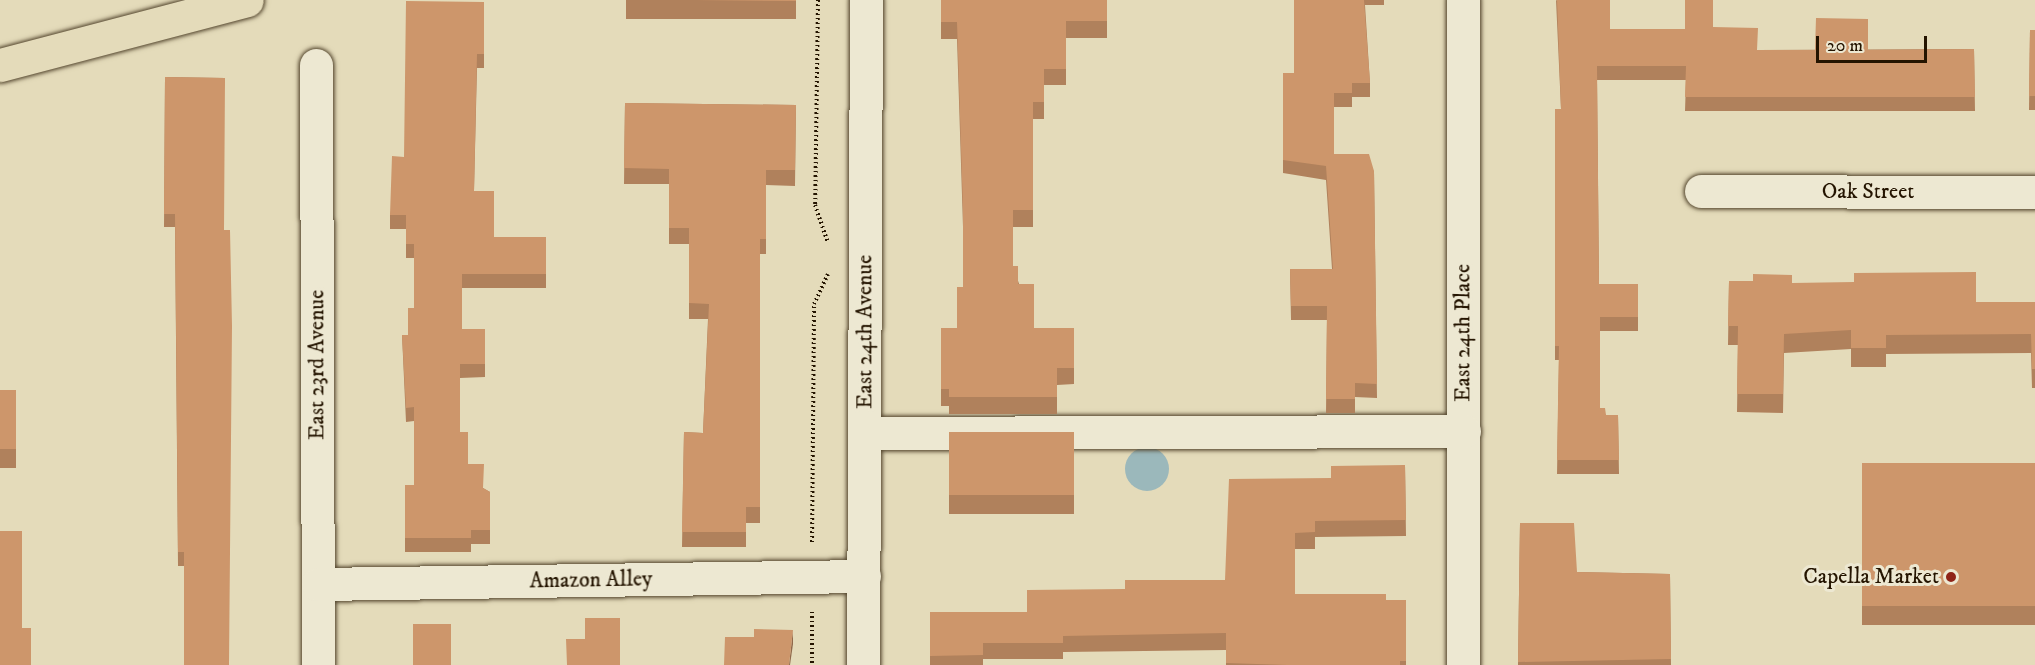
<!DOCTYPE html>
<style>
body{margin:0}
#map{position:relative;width:2035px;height:665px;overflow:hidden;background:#e4dbba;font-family:"IM FELL DW Pica",serif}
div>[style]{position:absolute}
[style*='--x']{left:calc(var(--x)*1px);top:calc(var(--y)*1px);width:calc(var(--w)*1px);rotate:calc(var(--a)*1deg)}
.water>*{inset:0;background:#9bb8bb}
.round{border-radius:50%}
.path>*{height:4px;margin-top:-2px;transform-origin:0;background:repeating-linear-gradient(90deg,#241400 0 1.5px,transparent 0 4.5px)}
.roads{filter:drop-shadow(0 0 2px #54462e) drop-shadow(0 0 2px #54462e)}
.minor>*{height:33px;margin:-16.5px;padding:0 16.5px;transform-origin:16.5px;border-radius:16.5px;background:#ede8d2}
.major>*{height:33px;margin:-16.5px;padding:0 16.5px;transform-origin:16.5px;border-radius:16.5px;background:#e4dbba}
.wall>*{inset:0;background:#b0815c;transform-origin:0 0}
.shaded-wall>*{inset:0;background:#90694b}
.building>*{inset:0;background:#cd966b;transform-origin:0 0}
.dots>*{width:16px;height:16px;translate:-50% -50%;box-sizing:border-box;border:3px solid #ede8d2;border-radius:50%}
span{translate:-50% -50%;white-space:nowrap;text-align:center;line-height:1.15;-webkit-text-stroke:6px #ede8d2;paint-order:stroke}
.street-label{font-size:22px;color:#241400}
.poi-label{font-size:22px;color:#241400}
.right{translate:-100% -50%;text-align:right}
.scale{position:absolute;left:1816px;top:36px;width:111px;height:27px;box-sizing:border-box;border:3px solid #241400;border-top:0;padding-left:8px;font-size:18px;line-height:21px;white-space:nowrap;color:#241400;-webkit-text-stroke:4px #ede8d2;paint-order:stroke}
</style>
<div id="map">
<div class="water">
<div class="round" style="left:1125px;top:447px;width:44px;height:44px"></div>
</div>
<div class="path">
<div style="--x:818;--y:0;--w:205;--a:90.8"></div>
<div style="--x:815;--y:205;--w:40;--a:71.1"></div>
<div style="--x:812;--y:542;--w:238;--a:-89.5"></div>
<div style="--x:814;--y:304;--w:33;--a:-65"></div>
<div style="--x:812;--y:612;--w:53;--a:90"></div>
</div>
<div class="roads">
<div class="minor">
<div style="--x:1463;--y:0;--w:665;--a:90"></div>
<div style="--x:316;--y:65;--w:600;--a:89.81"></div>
<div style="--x:1701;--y:191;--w:334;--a:0.2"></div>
<div style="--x:865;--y:433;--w:599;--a:-0.19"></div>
<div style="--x:318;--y:584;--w:546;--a:-0.84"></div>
<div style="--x:863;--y:665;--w:665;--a:-89.74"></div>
</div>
<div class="major">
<div style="--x:0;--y:65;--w:255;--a:-14.7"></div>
</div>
</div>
<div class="wall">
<div style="left:626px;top:0;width:170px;height:19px"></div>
<div style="clip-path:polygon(941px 0,1107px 0,1107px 38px,1066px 38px,1066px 85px,1044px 85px,1044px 119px,1033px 119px,1033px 227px,1013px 227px,1013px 266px,1034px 328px,1074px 328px,1074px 384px,1057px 385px,1057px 414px,949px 414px,949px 406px,941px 406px,941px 328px,957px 328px,963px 287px,963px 227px,957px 39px,941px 39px)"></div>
<div style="clip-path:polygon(1294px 0,1384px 0,1384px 5px,1365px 5px,1370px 83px,1370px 97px,1352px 97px,1352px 107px,1334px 107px,1334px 154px,1374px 171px,1377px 398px,1355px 397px,1355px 413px,1326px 413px,1327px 320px,1291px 320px,1290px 269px,1332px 269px,1326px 180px,1283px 173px,1283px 73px,1294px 73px)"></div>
<div style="clip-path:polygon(1556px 0,1610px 29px,1685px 29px,1713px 27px,1757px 50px,1974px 49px,1975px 111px,1685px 111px,1686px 80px,1597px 80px,1599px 284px,1638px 284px,1638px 331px,1600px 331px,1600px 408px,1606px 415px,1618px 415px,1619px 474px,1557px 474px,1559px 360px,1555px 360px,1555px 109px,1561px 109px)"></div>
<div style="clip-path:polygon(484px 2px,484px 68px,477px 68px,474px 191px,494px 237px,546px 237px,546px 288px,462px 288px,462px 329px,485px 329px,485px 377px,460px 378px,460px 432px,468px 464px,483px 488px,490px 492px,490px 544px,471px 544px,471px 552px,405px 552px,405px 485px,414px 485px,414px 421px,406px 422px,402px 335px,408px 335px,414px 308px,414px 258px,406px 258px,406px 229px,390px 229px,390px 215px,404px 157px)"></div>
<div style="clip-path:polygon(2030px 30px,2035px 30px,2035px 110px,2029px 110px)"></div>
<div style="clip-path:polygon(165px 77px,225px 78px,184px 566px,178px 566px,175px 227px,164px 227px)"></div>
<div style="clip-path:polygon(625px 103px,796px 105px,795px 186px,766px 185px,766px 254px,760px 254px,760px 523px,746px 523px,746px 547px,682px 547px,684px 432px,703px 433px,708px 319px,689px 319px,689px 244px,669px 244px,669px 184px,624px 184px)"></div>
<div style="clip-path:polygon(1729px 281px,1792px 283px,1976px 302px,2035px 302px,2035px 388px,2032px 388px,2031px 353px,1886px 354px,1886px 367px,1851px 367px,1851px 349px,1784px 353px,1783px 413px,1737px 412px,1738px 345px,1728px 345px)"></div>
<div style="left:0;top:390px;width:16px;height:78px"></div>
<div style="left:1074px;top:432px;width:82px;height:125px;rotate:90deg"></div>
<div style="left:1862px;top:463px;width:173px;height:162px"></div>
<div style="clip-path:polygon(1405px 465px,1406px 536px,1315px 537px,1315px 549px,1295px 549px,1295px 594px,1386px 600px,1406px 600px,1406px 665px,1226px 665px,1226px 650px,1063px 652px,1063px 659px,983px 659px,983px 665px,930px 665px,930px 612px,1027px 612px,1125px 589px,1225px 580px,1331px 478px)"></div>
<div style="clip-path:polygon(1520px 523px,1577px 572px,1670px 574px,1671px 665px,1518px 665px)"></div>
</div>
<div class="shaded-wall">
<div style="clip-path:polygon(793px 630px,793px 644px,790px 665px,789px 665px)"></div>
</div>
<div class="building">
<div style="clip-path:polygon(695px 0,796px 0,796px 1px)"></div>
<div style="clip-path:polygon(941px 0,1107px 0,1107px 21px,1066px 21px,1066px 69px,1044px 69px,1044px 102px,1033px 102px,1033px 210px,1013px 210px,1013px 266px,1018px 266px,1018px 284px,1034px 284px,1034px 328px,1074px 328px,1074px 368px,1057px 368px,1057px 397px,949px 397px,949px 389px,941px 389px,941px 328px,957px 328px,957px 287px,963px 287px,963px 210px,957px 22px,941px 22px)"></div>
<div style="clip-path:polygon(1294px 0,1364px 0,1370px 83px,1352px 83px,1352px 93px,1334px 93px,1334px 154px,1369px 154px,1374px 171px,1377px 384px,1355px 383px,1355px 399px,1326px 399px,1327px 306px,1291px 306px,1290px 269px,1333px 269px,1326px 166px,1283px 160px,1283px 73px,1294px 73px)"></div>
<div style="clip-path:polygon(1557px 0,1610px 0,1610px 29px,1685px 29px,1685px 0,1713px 0,1713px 27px,1758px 28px,1757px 50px,1815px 50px,1816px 18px,1868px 19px,1868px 50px,1974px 49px,1975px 97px,1685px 97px,1686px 66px,1597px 66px,1599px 284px,1638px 284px,1638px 317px,1600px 317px,1600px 408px,1605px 408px,1606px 415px,1618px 415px,1619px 460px,1557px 460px,1559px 346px,1555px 346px,1555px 109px,1561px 109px)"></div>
<div style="clip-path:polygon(406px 1px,484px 2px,484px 54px,477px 54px,474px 191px,494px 191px,494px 237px,546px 237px,546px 274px,462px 274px,462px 329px,485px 329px,485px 364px,460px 364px,460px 432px,468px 432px,468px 464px,484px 464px,483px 488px,490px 492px,490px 530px,471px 530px,471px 538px,405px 538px,405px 485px,414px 485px,414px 407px,406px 408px,402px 335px,408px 335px,408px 308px,414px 308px,414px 244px,406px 244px,406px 215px,390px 215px,392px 156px,404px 157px)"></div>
<div style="clip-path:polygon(2030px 30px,2035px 30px,2035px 96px,2029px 96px)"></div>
<div style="clip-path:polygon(165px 77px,225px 78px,224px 230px,230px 230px,232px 326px,229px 665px,184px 665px,184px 552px,178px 552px,175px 214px,164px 214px)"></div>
<div style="clip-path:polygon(625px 103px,796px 105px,795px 170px,766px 170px,766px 239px,760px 239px,760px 507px,746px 507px,746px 532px,682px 532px,684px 432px,703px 433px,709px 304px,689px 303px,689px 228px,669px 228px,669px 169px,624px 168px)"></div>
<div style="clip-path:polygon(1976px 272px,1976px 302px,2035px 302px,2035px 369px,2032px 369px,2031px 334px,1886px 335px,1886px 348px,1851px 348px,1851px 330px,1784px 334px,1783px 394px,1737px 394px,1738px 326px,1728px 326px,1729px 281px,1753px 281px,1753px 274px,1792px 275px,1792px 283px,1854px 282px,1854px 273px)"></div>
<div style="left:0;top:390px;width:16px;height:59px"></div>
<div style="left:1074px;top:432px;width:63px;height:125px;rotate:90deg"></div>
<div style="left:1862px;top:463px;width:173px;height:143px"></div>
<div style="clip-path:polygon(1405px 465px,1406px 520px,1315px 521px,1315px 532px,1295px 533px,1295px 594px,1386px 594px,1386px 600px,1406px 600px,1406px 661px,1400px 661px,1400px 665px,1287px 665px,1226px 663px,1226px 633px,1063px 636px,1063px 643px,983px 643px,983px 655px,930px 656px,930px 612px,1027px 612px,1027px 590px,1125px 589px,1125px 580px,1225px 580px,1229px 479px,1331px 478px,1331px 466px)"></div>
<div style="clip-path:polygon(1520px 523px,1574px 523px,1577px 572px,1670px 574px,1671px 659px,1518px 662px)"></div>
<div style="clip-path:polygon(0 531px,22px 531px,22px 628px,31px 628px,31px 665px,0 665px)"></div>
<div style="clip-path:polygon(585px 618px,620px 618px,620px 665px,567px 665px,566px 639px,585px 639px)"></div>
<div style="left:413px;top:624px;width:38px;height:41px"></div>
<div style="clip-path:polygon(754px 629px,793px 630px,789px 665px,724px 665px,725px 637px,754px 637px)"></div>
</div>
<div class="dots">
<div style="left:1951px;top:577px;background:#8f2418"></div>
</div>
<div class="street-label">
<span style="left:1868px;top:192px">Oak Street</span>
<span style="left:865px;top:332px;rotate:-90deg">East 24th Avenue</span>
<span style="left:1463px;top:333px;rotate:-90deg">East 24th Place</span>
<span style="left:317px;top:365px;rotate:-90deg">East 23rd Avenue</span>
<span style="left:591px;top:580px;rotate:-1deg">Amazon Alley</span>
</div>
<div class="poi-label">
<span class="right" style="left:1939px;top:577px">Capella Market</span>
</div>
<div class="scale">20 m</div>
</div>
